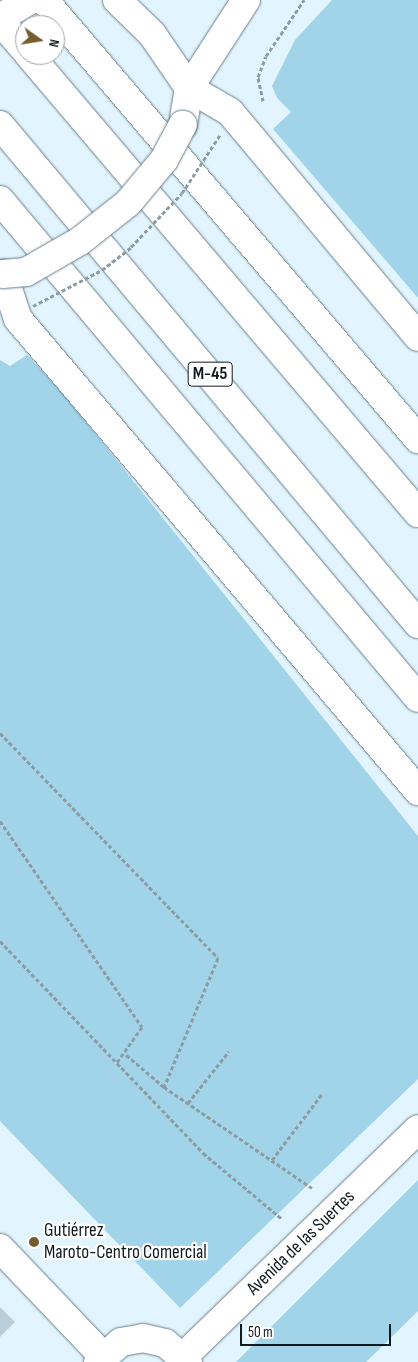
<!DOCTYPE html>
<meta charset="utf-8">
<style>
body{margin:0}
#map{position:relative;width:418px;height:1362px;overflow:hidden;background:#e2f5fe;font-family:"Sofia Sans Condensed",sans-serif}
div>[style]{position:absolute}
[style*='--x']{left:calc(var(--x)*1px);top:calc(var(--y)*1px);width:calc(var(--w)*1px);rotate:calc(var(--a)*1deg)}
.green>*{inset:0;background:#a1d3e9}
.building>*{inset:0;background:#b8cfda}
.path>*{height:3px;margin-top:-1.5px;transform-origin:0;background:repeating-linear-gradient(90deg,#8d9ca3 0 4px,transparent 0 6.5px)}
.roads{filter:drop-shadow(0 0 1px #697e88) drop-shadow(0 0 1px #697e88)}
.secondary>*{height:28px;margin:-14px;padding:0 14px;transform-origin:14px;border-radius:14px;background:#fff}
.primary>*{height:28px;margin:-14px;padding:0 14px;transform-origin:14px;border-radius:14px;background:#fff}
.highway>*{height:28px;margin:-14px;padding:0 14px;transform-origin:14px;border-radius:14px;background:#fff}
.path-bridge>*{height:3px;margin-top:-1.5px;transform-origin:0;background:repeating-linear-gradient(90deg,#8d9ca3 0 4px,transparent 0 6.5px)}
.bridges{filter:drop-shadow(0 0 1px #697e88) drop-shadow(0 0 1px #697e88)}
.primary-bridge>*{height:28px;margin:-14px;padding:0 14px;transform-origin:14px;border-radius:14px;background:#fff}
.dots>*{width:14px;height:14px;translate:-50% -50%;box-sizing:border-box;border:2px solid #fff;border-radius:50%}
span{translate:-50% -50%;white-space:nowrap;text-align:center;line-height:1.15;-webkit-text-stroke:4.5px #fff;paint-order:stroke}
.shield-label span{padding:1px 4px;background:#fff;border:1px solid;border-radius:4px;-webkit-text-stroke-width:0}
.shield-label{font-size:18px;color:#111a1d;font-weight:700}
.poi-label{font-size:19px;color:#111a1d}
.left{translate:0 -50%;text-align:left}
.street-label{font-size:19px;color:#111a1d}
.north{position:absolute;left:15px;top:15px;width:50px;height:50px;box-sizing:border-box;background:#fff;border:1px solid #a0a3a5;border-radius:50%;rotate:103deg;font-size:14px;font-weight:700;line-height:20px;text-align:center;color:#111a1d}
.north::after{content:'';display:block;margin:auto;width:18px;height:22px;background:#755d2e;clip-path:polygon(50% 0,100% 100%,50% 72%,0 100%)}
.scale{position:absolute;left:240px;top:1324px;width:151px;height:22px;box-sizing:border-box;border:2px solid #111a1d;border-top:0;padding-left:6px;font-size:15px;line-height:18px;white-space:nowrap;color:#111a1d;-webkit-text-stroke:4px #fff;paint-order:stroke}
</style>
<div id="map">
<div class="green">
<div style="clip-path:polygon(332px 0,418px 0,418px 298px,273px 129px,291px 112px,277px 98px,272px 86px,295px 40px)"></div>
<div style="clip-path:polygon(27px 355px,61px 391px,418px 836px,418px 1079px,180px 1308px,0 1121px,0 360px,10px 366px)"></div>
<div style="clip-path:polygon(418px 1180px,418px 1311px,366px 1362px,236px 1362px)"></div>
</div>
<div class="building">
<div style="clip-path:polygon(0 1307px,15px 1322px,0 1337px)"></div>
</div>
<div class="path">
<div style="--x:263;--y:101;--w:25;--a:-102"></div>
<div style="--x:258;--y:77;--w:22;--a:-69"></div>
<div style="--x:266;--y:56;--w:68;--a:-55.8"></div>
<div style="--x:0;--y:733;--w:313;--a:45.9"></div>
<div style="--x:218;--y:958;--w:140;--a:112.7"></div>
<div style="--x:164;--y:1087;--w:52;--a:-139.6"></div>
<div style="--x:0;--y:821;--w:250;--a:55.4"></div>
<div style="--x:142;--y:1027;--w:43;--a:125.5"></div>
<div style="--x:0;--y:941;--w:294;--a:46.2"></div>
<div style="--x:203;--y:1153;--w:102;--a:39.8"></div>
<div style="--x:164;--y:1087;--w:179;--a:34.3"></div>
<div style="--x:188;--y:1103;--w:66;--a:-51.7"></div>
<div style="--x:272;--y:1160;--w:83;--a:-52.9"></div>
</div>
<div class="roads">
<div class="secondary">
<div style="--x:3;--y:274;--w:47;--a:71.6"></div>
<div style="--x:18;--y:319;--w:619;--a:49.72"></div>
<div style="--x:0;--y:1248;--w:148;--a:46.4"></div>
<div style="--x:184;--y:1356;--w:326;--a:-44.1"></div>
<div style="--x:98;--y:1362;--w:30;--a:-41"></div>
<div style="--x:121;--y:1342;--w:22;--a:-10"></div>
<div style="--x:143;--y:1338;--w:23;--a:13"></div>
<div style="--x:165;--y:1343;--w:30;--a:40"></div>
</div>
<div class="primary">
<div style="--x:117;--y:0;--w:49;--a:44.2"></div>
<div style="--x:152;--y:34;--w:65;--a:55.6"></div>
<div style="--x:0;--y:18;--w:35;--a:-31"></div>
<div style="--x:183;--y:125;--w:37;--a:-81"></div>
<div style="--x:189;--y:88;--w:105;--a:-57.1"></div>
</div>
<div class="highway">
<div style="--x:44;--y:0;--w:577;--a:49.57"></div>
<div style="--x:0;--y:21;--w:38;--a:49"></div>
<div style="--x:29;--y:55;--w:601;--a:49.66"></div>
<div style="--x:189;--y:88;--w:48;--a:30.3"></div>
<div style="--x:230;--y:112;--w:293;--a:50.1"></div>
<div style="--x:0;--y:125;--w:651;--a:50.05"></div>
<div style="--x:0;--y:200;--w:650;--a:49.99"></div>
</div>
</div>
<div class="path-bridge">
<div style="--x:33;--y:306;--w:78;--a:-27.6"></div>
<div style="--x:102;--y:270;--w:37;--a:-38"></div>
<div style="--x:131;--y:247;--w:74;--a:-46.6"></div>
<div style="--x:182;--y:193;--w:69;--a:-56.8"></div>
</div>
<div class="bridges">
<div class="primary-bridge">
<div style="--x:3;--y:274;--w:23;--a:-5"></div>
<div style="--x:26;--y:272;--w:62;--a:-29.9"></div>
<div style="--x:80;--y:241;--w:61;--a:-38.4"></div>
<div style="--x:128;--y:203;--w:56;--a:-50.1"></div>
<div style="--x:164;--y:160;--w:40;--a:-62"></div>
</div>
</div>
<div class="dots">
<div style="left:34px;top:1242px;background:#755d2e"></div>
</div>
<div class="shield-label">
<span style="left:210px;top:374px">M-45</span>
</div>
<div class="poi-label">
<span class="left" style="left:44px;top:1242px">Gutiérrez<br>Maroto-Centro Comercial</span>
</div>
<div class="street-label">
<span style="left:301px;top:1243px;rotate:-44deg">Avenida de las Suertes</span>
</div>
<div class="north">N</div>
<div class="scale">50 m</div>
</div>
